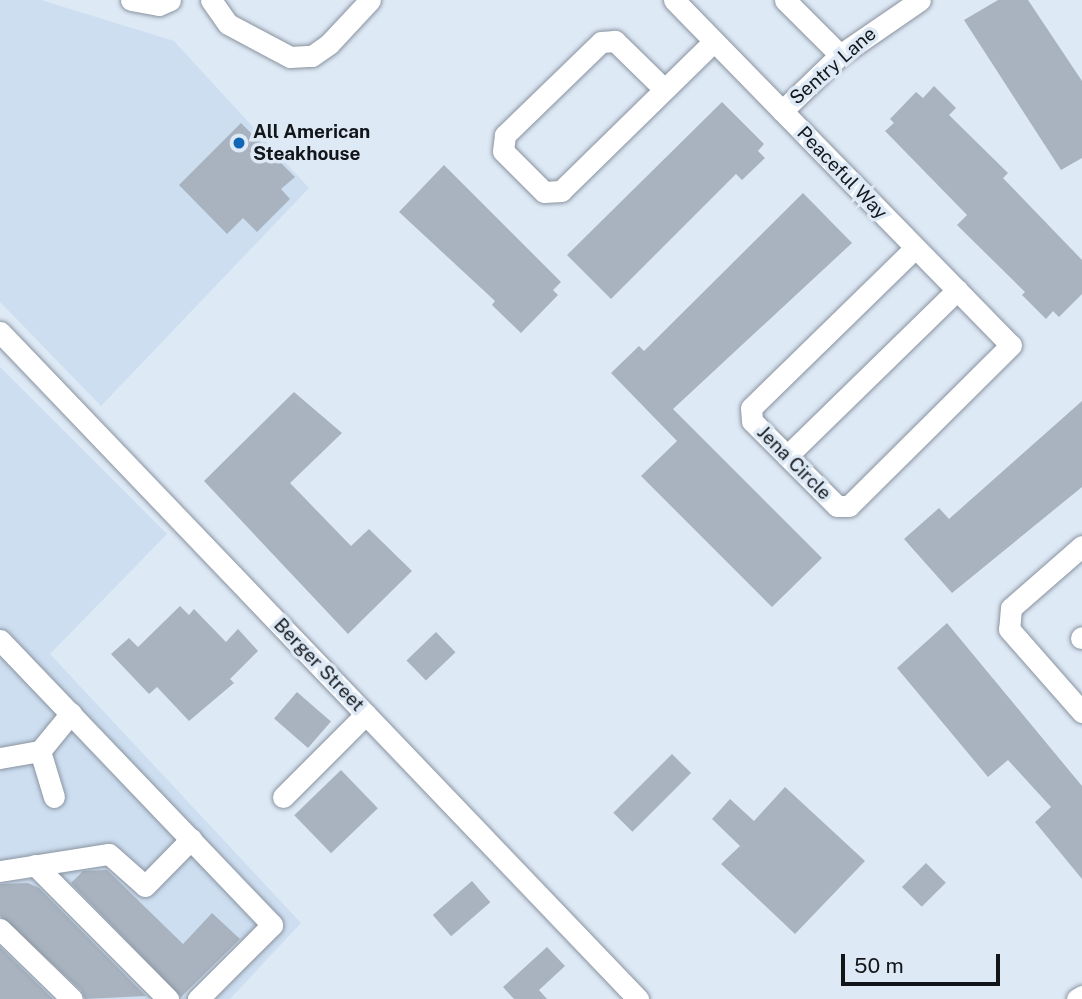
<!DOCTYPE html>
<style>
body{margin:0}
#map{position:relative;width:1082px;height:999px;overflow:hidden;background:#dee9f6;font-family:"Public Sans",sans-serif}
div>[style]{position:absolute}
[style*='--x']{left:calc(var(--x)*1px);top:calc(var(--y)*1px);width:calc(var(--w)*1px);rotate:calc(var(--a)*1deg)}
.built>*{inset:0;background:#cddef1}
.building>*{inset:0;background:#a8b3bf;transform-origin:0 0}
.roads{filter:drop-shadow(0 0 2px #89939f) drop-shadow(0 0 2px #89939f)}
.minor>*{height:21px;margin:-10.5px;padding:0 10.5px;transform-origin:10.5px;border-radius:10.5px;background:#fff}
.dots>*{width:19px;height:19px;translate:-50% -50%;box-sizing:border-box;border:4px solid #dee9f6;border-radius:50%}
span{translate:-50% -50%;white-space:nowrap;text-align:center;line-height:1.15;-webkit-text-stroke:7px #dee9f6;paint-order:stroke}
.street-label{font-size:19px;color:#12161a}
.poi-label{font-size:19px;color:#12161a;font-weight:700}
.left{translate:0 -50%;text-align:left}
.scale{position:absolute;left:841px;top:954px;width:159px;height:32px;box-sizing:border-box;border:4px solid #12161a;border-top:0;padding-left:9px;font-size:21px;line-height:24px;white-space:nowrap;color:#12161a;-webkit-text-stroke:5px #dee9f6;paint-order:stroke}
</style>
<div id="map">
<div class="built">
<div style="clip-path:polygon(0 0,41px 0,174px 41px,309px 188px,101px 406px,0 302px)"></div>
<div style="clip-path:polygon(0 367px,167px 534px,50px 654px,301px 923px,230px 999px,0 999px)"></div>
</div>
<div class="building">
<div style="clip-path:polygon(998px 0,1028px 0,1082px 81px,1082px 158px,1061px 170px,964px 20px)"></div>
<div style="clip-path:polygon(934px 86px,956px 108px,949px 115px,1008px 173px,1003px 178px,1082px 260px,1082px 294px,1059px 317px,1053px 311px,1046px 319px,1022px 295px,1025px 292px,957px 225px,967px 215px,885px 131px,894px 123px,890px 119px,916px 92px,923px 98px)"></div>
<div style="clip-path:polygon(722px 102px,764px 144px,758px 151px,765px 158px,742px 180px,736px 174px,611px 299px,567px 255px)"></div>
<div style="clip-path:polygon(241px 123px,295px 177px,281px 189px,290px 199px,257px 232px,243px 218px,227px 234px,179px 185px)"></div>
<div style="clip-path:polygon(444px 165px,561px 282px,553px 290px,558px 295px,521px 333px,492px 305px,495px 301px,399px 212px)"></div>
<div style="clip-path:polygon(803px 193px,852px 243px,673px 409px,822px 558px,772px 607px,641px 476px,677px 441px,611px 373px,639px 346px,644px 351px)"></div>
<div style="clip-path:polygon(294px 392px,342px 433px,290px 483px,351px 546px,369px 529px,412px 571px,348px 634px,204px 481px)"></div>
<div style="clip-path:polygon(1082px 401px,1082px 487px,952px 593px,904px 539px,939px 508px,949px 519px)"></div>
<div style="clip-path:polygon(180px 606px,189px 615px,194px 609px,226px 642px,238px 629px,258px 651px,230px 679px,234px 683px,189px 721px,157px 687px,149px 694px,111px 654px,129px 638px,138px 647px)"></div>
<div style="clip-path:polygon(947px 623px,1082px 786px,1082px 879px,1035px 822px,1051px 807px,1008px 760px,988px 777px,897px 668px)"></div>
<div style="left:436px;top:632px;width:28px;height:41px;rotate:46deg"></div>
<div style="left:297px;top:692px;width:45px;height:35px;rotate:41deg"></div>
<div style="left:672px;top:754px;width:27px;height:83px;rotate:45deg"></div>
<div style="left:341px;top:770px;width:53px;height:65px;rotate:46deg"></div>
<div style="clip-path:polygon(785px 787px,865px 861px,795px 934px,721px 864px,740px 846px,712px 819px,730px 799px,754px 821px)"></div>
<div style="left:926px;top:863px;width:28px;height:34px;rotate:45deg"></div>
<div style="clip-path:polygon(107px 870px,183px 944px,212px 913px,240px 939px,181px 997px,71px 883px,83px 871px)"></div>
<div style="left:472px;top:881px;width:28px;height:52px;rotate:49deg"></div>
<div style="clip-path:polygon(28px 883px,39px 888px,146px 996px,85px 999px,81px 990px,0 916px,0 884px)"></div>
<div style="clip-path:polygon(0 947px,53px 999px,0 999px)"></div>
<div style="clip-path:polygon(547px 947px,565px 966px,539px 990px,547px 999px,514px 999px,503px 987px)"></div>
</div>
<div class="roads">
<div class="minor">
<div style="--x:131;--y:0;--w:28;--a:10"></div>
<div style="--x:159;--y:5;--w:12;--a:-24"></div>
<div style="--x:211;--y:0;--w:29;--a:55"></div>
<div style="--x:228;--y:24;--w:70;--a:28"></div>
<div style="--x:290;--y:57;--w:22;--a:-3"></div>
<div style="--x:312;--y:56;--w:21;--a:-35"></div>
<div style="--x:329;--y:44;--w:60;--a:-47"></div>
<div style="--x:674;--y:0;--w:482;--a:45.7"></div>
<div style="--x:1011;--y:345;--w:228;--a:135.2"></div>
<div style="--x:849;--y:506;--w:12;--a:180"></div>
<div style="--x:837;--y:506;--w:120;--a:-135"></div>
<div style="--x:752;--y:421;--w:13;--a:-94"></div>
<div style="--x:751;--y:408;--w:229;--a:-44.3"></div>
<div style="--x:785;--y:0;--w:78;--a:45"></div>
<div style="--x:664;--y:89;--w:69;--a:-135.6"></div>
<div style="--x:615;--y:41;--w:14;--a:176"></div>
<div style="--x:601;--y:42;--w:134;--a:135.9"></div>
<div style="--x:505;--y:135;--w:16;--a:97"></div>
<div style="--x:503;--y:151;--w:58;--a:45"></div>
<div style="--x:544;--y:192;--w:17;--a:-3"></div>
<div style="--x:561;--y:191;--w:214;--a:-44.4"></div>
<div style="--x:782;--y:111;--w:81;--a:-44"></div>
<div style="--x:840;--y:55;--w:97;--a:-34.5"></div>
<div style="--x:0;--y:332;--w:923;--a:46.27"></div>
<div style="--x:787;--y:456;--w:238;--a:-44.3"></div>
<div style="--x:1082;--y:546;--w:94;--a:138.9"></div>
<div style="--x:1011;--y:608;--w:21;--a:95"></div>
<div style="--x:1009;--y:629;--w:111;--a:48.7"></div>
<div style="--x:1081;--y:638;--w:1;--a:-45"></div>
<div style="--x:0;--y:640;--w:394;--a:46.3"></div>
<div style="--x:272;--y:925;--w:105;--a:135"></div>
<div style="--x:40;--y:751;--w:48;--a:73.1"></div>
<div style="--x:0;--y:758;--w:41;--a:-9.9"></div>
<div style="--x:40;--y:751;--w:49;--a:-50.8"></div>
<div style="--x:283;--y:797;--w:117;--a:-45"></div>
<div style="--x:35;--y:865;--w:189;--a:45.2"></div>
<div style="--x:0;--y:871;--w:110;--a:-8.9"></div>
<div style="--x:109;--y:854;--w:48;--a:41.6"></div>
<div style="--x:145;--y:886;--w:66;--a:-45.6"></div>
<div style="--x:0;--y:929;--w:100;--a:44.2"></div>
<div style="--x:1077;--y:999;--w:6;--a:-31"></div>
</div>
</div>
<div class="dots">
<div style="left:239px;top:143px;background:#1267b5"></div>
</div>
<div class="street-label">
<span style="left:833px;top:66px;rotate:-41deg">Sentry Lane</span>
<span style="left:842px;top:173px;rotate:46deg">Peaceful Way</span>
<span style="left:794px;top:463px;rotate:45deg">Jena Circle</span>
<span style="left:319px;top:665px;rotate:46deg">Berger Street</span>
</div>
<div class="poi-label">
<span class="left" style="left:253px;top:143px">All American<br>Steakhouse</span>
</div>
<div class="scale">50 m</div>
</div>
